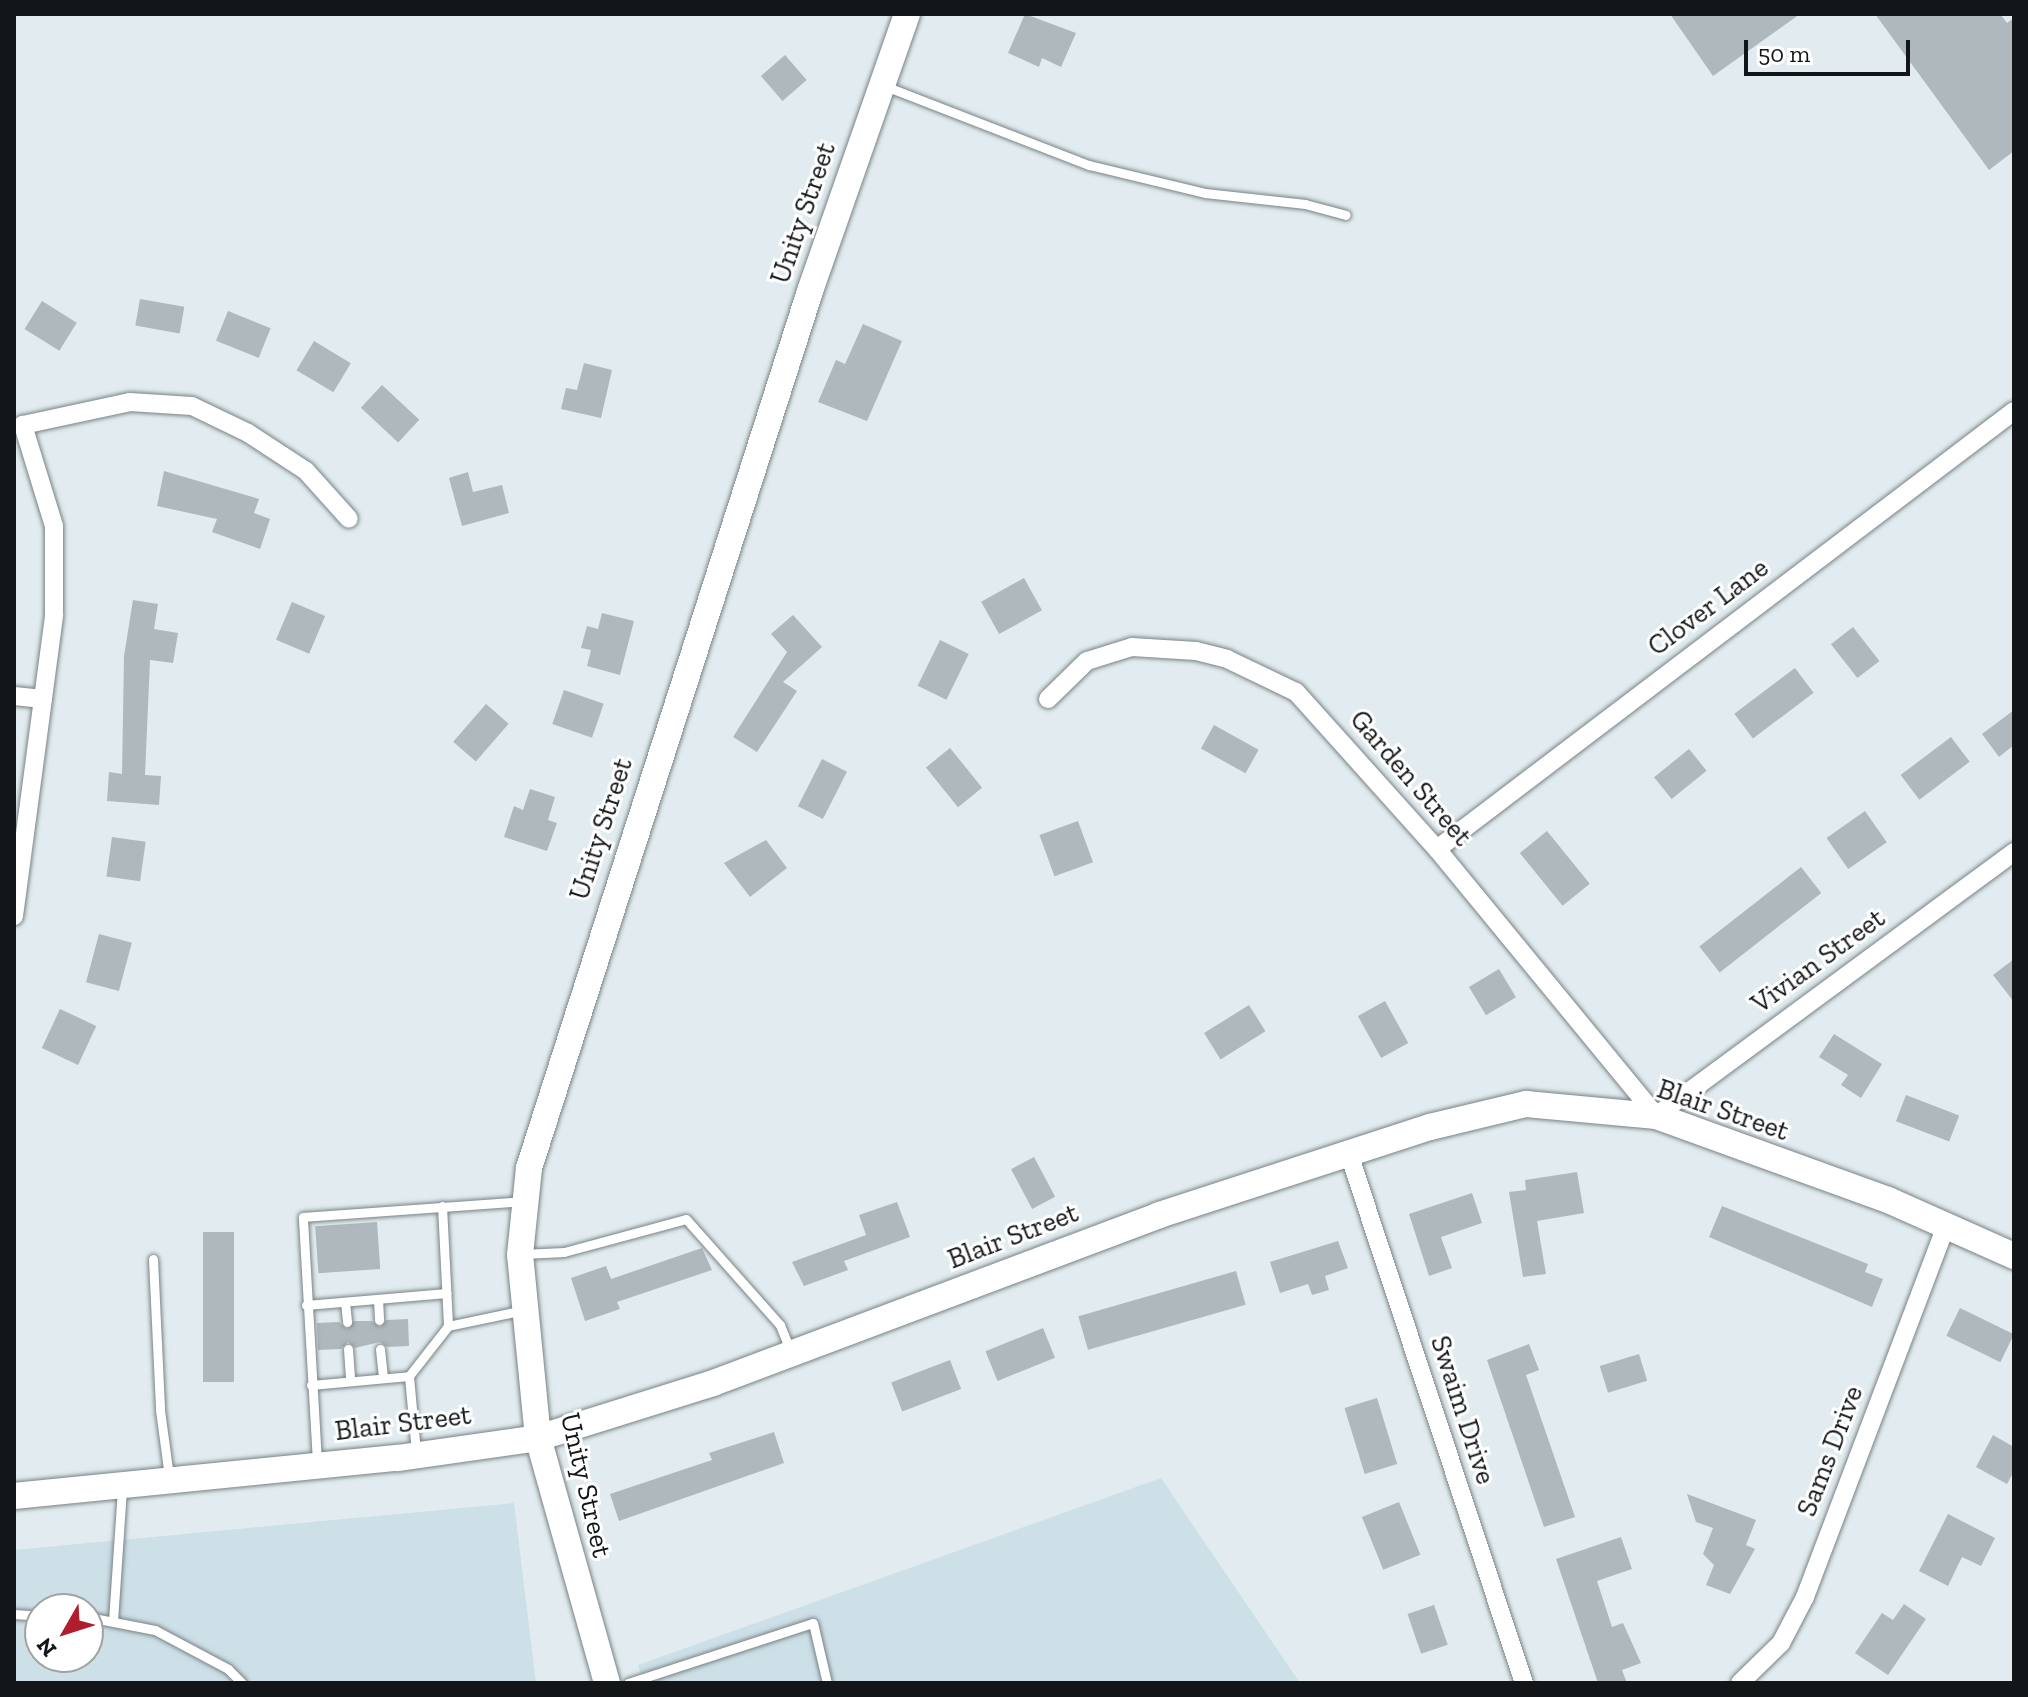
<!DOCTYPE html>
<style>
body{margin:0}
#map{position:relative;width:2028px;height:1697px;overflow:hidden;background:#e2ecf0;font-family:"Zilla Slab",serif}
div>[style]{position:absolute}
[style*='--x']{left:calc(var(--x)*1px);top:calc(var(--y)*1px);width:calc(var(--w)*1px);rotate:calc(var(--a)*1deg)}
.built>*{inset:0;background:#cddfe7}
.building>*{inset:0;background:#afb8bc;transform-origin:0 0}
.roads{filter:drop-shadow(0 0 2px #798285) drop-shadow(0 0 2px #798285)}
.lane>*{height:9px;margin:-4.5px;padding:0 4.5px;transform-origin:4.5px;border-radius:4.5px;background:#fff}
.street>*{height:18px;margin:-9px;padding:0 9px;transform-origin:9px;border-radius:9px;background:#fff}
.secondary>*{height:26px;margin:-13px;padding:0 13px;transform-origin:13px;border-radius:13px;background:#fff}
span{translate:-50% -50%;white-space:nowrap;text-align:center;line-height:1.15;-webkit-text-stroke:6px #fff;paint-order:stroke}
.street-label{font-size:28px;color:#131618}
.frame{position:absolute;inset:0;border:16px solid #131618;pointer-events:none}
.north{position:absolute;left:24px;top:1593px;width:80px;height:80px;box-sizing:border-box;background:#fff;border:2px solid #a1a2a3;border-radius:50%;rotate:231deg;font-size:22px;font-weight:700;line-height:32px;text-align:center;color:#131618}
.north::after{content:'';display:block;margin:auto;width:28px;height:36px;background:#b01d2c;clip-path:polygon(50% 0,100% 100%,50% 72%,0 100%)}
.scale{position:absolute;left:1744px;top:40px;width:166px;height:36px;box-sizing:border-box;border:4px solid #131618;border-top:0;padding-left:10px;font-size:24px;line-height:28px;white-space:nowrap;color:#131618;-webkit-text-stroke:6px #fff;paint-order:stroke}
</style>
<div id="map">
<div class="built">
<div style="clip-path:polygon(1161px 1478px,1300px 1683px,644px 1683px,638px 1665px)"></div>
<div style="clip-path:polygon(evenodd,514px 1503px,536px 1683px,14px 1683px,14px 1550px,514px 1503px,40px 1609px,88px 1609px,88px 1657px,40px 1657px,40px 1609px)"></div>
</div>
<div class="building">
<div style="clip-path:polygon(1025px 14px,1076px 33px,1061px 67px,1042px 58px,1039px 67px,1008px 53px)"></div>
<div style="clip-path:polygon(1670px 14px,1800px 14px,1713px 76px)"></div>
<div style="clip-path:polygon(1875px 14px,2000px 14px,2007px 23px,2014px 18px,2014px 151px,1989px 170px)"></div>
<div style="left:785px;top:55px;width:33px;height:32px;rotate:49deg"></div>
<div style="left:140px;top:299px;width:45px;height:27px;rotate:10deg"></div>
<div style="left:42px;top:301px;width:41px;height:33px;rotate:32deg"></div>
<div style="left:228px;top:311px;width:46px;height:32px;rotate:22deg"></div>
<div style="clip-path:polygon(863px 324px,902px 341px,867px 421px,818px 402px,836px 360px,845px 364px)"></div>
<div style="left:314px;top:341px;width:43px;height:34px;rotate:31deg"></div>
<div style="clip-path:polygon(584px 363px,612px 370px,601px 418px,561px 409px,566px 388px,577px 390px)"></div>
<div style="left:382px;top:385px;width:51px;height:31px;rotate:43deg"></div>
<div style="clip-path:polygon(164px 471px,259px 499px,254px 513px,270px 519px,260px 549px,212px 532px,217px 519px,157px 506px)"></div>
<div style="clip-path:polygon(468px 472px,473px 492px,502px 485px,509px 513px,462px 526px,449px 478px)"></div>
<div style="left:1024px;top:578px;width:37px;height:49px;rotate:61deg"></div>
<div style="clip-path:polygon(133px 600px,158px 604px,154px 629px,178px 633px,173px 663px,150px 660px,145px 775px,161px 776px,159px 805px,107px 801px,109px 772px,122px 774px,124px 656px)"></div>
<div style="left:292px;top:602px;width:36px;height:41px;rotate:23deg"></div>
<div style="clip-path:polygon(602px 613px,634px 621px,620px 675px,587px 666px,591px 650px,581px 648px,587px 626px,598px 629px)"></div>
<div style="clip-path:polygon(793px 615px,822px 647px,783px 682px,797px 691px,757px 752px,733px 737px,787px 652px,771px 634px)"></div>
<div style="left:1853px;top:627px;width:43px;height:28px;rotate:52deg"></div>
<div style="left:940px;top:640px;width:32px;height:51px;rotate:26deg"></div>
<div style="left:1795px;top:668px;width:31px;height:76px;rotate:53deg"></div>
<div style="left:564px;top:690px;width:42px;height:36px;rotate:19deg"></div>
<div style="left:486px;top:704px;width:30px;height:50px;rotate:41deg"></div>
<div style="clip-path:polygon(2014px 710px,2014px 745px,1999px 757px,1982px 734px)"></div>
<div style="left:1214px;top:725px;width:51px;height:27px;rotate:29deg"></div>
<div style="left:1951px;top:737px;width:31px;height:63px;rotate:53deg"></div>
<div style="left:950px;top:748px;width:51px;height:31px;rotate:51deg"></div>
<div style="left:1689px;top:749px;width:28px;height:45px;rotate:51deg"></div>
<div style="left:822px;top:759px;width:28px;height:53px;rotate:27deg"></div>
<div style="clip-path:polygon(530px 789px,555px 797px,548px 820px,557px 823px,547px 851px,504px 837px,514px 806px,523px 810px)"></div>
<div style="left:1865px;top:811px;width:38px;height:47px;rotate:55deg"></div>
<div style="left:1078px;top:821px;width:44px;height:41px;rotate:70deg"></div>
<div style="left:1547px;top:831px;width:68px;height:35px;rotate:51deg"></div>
<div style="left:112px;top:837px;width:34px;height:40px;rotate:8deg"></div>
<div style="clip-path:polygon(766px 840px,787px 868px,750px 897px,724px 863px)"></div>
<div style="left:1801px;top:867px;width:33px;height:129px;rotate:52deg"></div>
<div style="left:99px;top:934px;width:34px;height:50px;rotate:15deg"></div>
<div style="clip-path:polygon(2014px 959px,2014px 1002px,1993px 975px)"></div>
<div style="left:1499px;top:969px;width:33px;height:35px;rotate:59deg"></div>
<div style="left:1385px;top:1001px;width:48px;height:31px;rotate:61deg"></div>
<div style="left:1249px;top:1005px;width:31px;height:53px;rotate:58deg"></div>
<div style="left:60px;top:1009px;width:40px;height:43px;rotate:25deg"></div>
<div style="clip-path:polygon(1834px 1034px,1882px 1064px,1861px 1098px,1841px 1085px,1848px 1075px,1819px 1057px)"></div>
<div style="left:1906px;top:1095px;width:57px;height:28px;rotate:21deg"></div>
<div style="left:1034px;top:1157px;width:45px;height:26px;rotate:62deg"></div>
<div style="clip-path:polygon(1577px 1172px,1584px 1213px,1537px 1221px,1546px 1274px,1523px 1277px,1509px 1192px,1526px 1190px,1525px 1180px)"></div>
<div style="clip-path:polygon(1472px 1193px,1482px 1223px,1441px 1237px,1452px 1268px,1429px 1276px,1409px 1214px)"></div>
<div style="clip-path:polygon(897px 1202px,910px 1237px,844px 1261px,848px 1270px,804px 1286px,792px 1262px,866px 1235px,859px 1215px)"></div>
<div style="clip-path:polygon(1722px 1206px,1868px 1264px,1865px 1272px,1883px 1279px,1872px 1307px,1709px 1237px)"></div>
<div style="left:377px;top:1222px;width:47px;height:62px;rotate:86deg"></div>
<div style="left:234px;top:1232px;width:150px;height:31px;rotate:90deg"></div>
<div style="clip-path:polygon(1338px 1241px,1348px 1268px,1325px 1276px,1329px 1290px,1312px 1295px,1308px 1284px,1280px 1293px,1270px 1262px)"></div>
<div style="clip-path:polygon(702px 1248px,712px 1270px,617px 1302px,620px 1309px,585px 1321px,571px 1278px,606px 1266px,611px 1279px)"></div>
<div style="left:1236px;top:1271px;width:35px;height:164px;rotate:74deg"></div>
<div style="left:1960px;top:1308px;width:60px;height:31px;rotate:26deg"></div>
<div style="clip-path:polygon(408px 1319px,409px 1346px,387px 1347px,380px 1342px,355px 1348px,348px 1342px,341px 1349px,318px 1350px,317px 1323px,339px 1322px,347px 1329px,354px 1321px,372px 1321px,380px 1327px,386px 1320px)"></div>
<div style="left:1043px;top:1328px;width:32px;height:62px;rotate:68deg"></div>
<div style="clip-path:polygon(1529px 1344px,1539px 1370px,1526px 1375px,1575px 1517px,1544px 1527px,1487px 1360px)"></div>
<div style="left:1639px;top:1354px;width:28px;height:41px;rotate:73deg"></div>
<div style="left:950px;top:1360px;width:31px;height:63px;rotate:69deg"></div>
<div style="left:1377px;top:1398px;width:69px;height:34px;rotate:73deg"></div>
<div style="clip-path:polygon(774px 1432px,784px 1463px,619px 1521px,610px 1494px,712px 1460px,709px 1453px)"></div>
<div style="clip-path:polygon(1993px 1435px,2014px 1447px,2014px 1471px,2007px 1484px,1976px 1467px)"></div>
<div style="clip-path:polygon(1687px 1494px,1756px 1520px,1746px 1545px,1755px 1549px,1730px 1594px,1706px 1585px,1714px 1565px,1703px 1554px,1713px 1528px,1696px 1522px)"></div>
<div style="left:1399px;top:1502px;width:57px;height:40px;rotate:68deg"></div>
<div style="clip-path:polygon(1948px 1514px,1995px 1538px,1981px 1566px,1962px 1557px,1948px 1586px,1919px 1571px)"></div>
<div style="clip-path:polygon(1621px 1537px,1632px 1569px,1597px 1581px,1612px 1627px,1623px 1623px,1641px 1663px,1622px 1670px,1627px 1683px,1598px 1683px,1556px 1559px)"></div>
<div style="clip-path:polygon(1904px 1604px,1926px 1619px,1888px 1675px,1855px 1653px,1882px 1613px,1893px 1620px)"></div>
<div style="left:1434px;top:1605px;width:42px;height:28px;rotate:71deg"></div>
</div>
<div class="roads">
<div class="lane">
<div style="--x:885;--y:86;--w:219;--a:21.2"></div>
<div style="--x:1089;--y:165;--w:119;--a:13.6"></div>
<div style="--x:1205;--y:193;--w:101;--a:6.3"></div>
<div style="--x:1305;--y:204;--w:42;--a:15"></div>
<div style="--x:442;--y:1206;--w:120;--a:87.1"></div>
<div style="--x:523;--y:1254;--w:41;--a:-2.8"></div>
<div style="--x:564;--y:1252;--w:126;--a:-15.1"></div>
<div style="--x:686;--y:1219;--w:142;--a:48.4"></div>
<div style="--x:780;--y:1325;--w:27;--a:68"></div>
<div style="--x:153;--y:1259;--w:151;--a:87.3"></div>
<div style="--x:160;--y:1410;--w:68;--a:82.3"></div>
<div style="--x:378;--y:1299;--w:21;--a:87"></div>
<div style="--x:345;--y:1302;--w:20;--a:84"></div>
<div style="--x:306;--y:1305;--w:141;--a:-4.9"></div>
<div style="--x:348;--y:1349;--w:32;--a:86"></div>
<div style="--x:380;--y:1349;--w:29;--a:84"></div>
<div style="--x:311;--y:1385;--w:98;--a:-5.2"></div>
<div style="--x:416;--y:1452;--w:76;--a:-95.3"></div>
<div style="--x:409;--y:1376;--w:63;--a:-52"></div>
<div style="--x:448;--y:1326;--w:78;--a:-11.9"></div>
<div style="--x:317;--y:1462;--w:245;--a:-93.3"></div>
<div style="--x:303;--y:1217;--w:222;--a:-4.1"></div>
<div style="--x:14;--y:1614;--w:26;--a:4"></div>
<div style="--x:88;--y:1617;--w:68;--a:11"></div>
<div style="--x:155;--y:1630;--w:83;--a:28.1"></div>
<div style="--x:228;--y:1669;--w:20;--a:45"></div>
<div style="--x:113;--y:1621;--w:133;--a:-86.1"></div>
<div style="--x:628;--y:1683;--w:194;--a:-18"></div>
<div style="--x:813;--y:1623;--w:62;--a:76.9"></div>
</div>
<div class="street">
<div style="--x:23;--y:425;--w:109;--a:-12.1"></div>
<div style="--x:130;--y:402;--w:62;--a:3.7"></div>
<div style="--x:192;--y:406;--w:62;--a:25.7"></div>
<div style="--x:248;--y:433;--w:69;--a:33.2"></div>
<div style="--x:306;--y:471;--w:64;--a:48.1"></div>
<div style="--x:14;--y:696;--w:29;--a:6"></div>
<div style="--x:1048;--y:699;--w:54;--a:-44.3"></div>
<div style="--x:1087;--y:661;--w:47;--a:-17.3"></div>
<div style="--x:1132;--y:647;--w:64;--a:3.6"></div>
<div style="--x:1196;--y:651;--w:32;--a:14"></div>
<div style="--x:1227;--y:659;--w:76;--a:25.6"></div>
<div style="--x:1296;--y:692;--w:211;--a:48.1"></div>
<div style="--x:1437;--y:849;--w:345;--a:50.6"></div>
<div style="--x:1656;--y:1116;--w:445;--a:-36.4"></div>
<div style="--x:1437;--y:849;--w:724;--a:-37.2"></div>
<div style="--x:14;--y:916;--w:304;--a:-82.4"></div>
<div style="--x:54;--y:615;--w:89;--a:-90"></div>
<div style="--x:54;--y:526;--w:106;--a:-107.1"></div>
<div style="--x:1349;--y:1154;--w:557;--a:71.7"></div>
<div style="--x:1740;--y:1683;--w:57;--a:-44.3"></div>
<div style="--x:1781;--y:1643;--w:52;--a:-62.4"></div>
<div style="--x:1805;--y:1597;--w:400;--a:-69.2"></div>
</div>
<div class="secondary">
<div style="--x:14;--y:1496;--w:386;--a:-5.7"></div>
<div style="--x:398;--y:1458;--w:141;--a:-8.1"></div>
<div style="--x:538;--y:1438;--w:183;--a:-17.4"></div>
<div style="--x:713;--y:1383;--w:477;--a:-20.6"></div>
<div style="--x:1159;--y:1215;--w:285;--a:-18"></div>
<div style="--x:1430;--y:1127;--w:99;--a:-13.5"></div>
<div style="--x:1526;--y:1104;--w:131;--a:5.3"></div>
<div style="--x:1656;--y:1116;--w:247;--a:19.9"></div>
<div style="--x:1888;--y:1200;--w:138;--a:24"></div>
<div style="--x:607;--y:1683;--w:255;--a:-105.7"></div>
<div style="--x:538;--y:1438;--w:184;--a:-95.6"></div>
<div style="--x:520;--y:1255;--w:87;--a:-84.1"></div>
<div style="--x:529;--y:1168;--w:921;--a:-72.23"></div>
<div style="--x:810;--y:291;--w:293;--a:-70.7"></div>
</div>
</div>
<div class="street-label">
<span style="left:803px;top:213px;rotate:-71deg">Unity Street</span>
<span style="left:1708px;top:607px;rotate:-37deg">Clover Lane</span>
<span style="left:1411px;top:778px;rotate:49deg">Garden Street</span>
<span style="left:601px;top:829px;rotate:-72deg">Unity Street</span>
<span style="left:1818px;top:961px;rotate:-36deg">Vivian Street</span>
<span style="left:1723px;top:1110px;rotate:19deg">Blair Street</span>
<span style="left:1013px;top:1236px;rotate:-21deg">Blair Street</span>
<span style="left:1463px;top:1410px;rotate:72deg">Swaim Drive</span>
<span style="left:403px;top:1423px;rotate:-7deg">Blair Street</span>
<span style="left:1830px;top:1451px;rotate:-69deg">Sams Drive</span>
<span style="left:586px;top:1485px;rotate:77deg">Unity Street</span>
</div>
<div class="frame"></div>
<div class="north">N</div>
<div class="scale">50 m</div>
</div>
